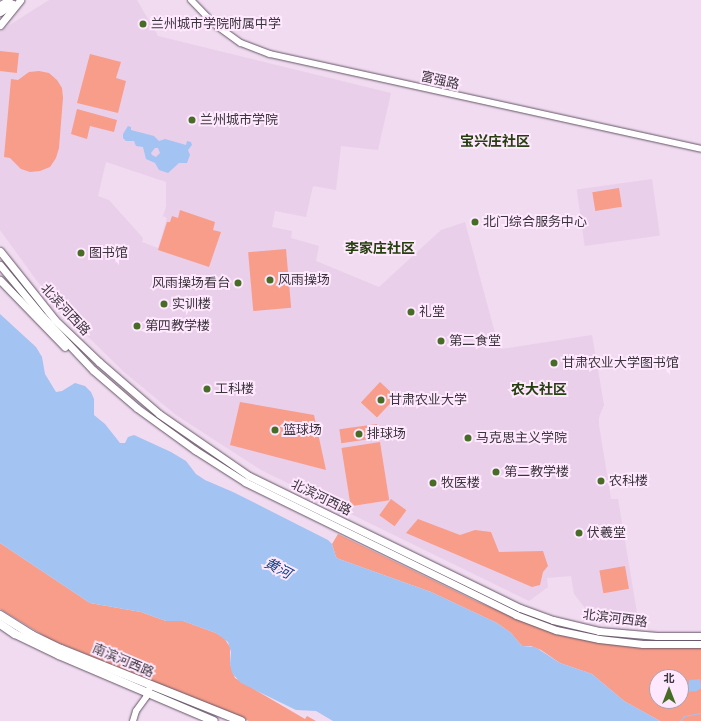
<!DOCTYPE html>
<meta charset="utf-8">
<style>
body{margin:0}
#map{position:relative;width:701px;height:721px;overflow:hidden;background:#f0dbf0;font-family:Merriweather,"Noto Sans SC",serif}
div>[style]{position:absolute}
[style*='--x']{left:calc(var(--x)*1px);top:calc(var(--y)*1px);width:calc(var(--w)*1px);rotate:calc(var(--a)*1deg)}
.built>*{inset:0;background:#eacfea;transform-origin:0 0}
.green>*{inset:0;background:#f79d8a;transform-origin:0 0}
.water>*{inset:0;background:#a3c3f3}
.stream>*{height:1px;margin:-0.5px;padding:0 0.5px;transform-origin:0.5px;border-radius:0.5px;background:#a3c3f3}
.roads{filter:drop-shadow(0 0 1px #655466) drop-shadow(0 0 1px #655466)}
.secondary>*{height:6px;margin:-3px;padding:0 3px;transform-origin:3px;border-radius:3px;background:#fff}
.primary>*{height:7px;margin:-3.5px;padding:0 3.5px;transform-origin:3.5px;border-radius:3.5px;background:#fff}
.highway>*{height:8px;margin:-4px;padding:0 4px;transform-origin:4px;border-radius:4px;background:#fff}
.dots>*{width:11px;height:11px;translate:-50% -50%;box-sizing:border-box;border:2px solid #fde8fd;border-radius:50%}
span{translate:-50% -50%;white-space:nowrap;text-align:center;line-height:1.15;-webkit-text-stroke:4px #fde8fd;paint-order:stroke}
.poi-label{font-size:13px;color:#3c343c}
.left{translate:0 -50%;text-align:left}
.right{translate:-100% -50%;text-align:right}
.street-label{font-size:13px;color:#3c343c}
.neighbourhood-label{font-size:14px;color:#253e0d;font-weight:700}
.water-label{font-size:14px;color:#0e3f84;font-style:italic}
.north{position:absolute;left:649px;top:669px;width:40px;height:40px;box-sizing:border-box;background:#fde8fd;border:1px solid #b0a0b0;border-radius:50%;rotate:0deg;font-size:11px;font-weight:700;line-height:16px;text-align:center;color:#3c343c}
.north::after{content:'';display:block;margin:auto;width:14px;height:18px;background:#466c26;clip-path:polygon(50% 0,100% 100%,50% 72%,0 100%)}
</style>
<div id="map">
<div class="built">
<div style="clip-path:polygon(evenodd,49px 0,137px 0,158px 36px,391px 93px,378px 150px,341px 146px,336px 190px,313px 186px,306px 217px,275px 211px,272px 227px,292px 231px,291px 238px,319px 246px,316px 261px,379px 287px,441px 230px,465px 222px,498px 344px,501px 349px,592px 335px,604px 405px,599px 417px,599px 425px,611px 499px,618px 499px,639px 625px,597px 620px,592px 617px,574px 594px,571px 576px,547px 578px,548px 587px,529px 601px,261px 470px,176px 415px,124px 372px,64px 313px,45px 292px,0 230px,0 31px,49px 0,106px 162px,166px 182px,166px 207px,163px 216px,167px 218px,158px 248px,142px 242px,143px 238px,109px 200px,98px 196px,106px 162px)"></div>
<div style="left:652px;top:179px;width:57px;height:76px;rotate:82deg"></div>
</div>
<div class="green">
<div style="left:0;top:51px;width:19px;height:20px;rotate:6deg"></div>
<div style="clip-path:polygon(90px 54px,121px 62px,116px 78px,126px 81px,118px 113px,77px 103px)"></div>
<div style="clip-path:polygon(39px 71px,49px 73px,57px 80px,62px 88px,63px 98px,59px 148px,56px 158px,50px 167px,40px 171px,30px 172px,21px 169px,10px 158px,4px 157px,11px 79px,18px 80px,29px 72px)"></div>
<div style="clip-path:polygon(77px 109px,117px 120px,114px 132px,90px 126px,87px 139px,71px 134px)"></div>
<div style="left:619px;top:188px;width:19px;height:27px;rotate:81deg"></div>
<div style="clip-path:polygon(180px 210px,215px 222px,213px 230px,221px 232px,209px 267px,158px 250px,167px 222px,170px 222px,172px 216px,178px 218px)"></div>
<div style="left:286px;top:249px;width:59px;height:38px;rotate:85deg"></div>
<div style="left:380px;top:382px;width:22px;height:28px;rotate:43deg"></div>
<div style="clip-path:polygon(240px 402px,314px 415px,326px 470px,230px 445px)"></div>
<div style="left:377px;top:424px;width:14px;height:38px;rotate:82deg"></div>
<div style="left:380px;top:442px;width:59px;height:39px;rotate:81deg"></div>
<div style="left:391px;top:499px;width:19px;height:20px;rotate:36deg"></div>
<div style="clip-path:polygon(418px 519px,460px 535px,475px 530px,491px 532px,499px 552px,543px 551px,548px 566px,543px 572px,540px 585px,532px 587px,406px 533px)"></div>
<div style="clip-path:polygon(evenodd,338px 534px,476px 601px,555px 634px,600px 643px,638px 646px,701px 647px,701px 721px,660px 721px,624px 701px,592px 674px,560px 663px,541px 650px,531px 646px,522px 646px,511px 633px,497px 623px,431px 592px,339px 559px,336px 557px,332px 544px,338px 534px,657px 677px,681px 677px,681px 701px,657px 701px,657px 677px)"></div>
<div style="clip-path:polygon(0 543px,90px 603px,141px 612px,166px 621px,183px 621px,216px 633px,224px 638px,230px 647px,230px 664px,235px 678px,305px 719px,307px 716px,316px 721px,249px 721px,49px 639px,0 609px)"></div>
<div style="left:625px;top:566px;width:23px;height:26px;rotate:80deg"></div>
</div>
<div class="water">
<div style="clip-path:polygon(evenodd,128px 126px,131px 127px,131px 130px,154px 136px,159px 141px,165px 139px,186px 145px,187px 141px,191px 142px,192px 145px,188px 150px,190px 155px,187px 163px,179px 163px,168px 173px,159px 170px,155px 163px,146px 159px,143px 147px,136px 146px,134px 141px,126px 141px,123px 138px,123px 134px,128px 126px,155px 148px,158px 148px,160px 153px,156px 157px,152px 155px,151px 153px,155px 148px)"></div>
<div style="clip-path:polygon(0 314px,36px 347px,42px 357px,45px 374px,56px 392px,62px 391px,75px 383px,85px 386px,91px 392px,94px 399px,94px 415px,105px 424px,120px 443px,125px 443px,128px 437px,134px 435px,171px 452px,186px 461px,196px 474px,205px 480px,233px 492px,328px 540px,332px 544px,336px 557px,339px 559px,431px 592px,497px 623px,511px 633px,522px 646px,535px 647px,560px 663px,592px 674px,624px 701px,660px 721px,333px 721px,316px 711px,296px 710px,241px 683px,232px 673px,230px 664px,231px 652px,228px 642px,216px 633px,183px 621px,166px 621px,141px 612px,90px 603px,0 543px)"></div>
<div style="clip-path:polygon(689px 680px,700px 679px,701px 688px,697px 691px,685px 692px,681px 690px,683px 686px,689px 684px)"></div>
</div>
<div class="stream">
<div style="--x:680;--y:721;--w:6;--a:-51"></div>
<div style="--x:684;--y:716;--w:17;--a:-10"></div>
</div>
<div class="roads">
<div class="secondary">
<div style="--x:191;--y:0;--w:32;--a:46"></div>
<div style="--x:213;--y:23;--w:34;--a:36"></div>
<div style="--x:241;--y:43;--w:31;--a:21"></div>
<div style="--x:270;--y:54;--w:441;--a:12.4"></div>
<div style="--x:133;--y:721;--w:10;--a:-73"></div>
<div style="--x:136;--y:711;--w:17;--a:-54"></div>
<div style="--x:146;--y:697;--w:9;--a:-69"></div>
</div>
<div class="primary">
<div style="--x:0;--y:5;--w:10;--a:-29"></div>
<div style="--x:0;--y:12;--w:15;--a:-32"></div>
<div style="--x:0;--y:25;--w:32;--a:-51"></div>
<div style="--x:0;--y:251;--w:88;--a:51.4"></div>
<div style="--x:55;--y:320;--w:61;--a:43.7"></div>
<div style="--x:99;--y:362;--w:79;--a:40.9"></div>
<div style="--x:159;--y:414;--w:109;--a:34.6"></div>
<div style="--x:249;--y:476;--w:301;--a:26"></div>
<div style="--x:520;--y:608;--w:35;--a:20"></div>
<div style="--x:553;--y:620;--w:47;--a:13.4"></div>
<div style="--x:599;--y:631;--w:58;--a:4.9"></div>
<div style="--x:657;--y:636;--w:44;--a:0"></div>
<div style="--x:0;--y:265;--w:67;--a:50.4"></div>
<div style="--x:43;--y:317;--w:73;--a:46.7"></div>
<div style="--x:93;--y:370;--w:58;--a:40.8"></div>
<div style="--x:137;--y:408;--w:72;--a:35.9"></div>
<div style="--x:195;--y:450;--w:59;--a:32.6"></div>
<div style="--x:245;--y:482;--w:302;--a:26.1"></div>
<div style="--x:516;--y:615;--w:43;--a:20.6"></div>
<div style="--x:556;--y:630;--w:44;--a:11.8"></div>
<div style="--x:599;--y:639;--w:44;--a:6.5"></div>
<div style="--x:643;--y:644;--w:58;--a:0"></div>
<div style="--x:0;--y:280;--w:93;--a:45.9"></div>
</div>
<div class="highway">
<div style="--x:0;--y:615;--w:38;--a:32"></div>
<div style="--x:32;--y:635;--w:32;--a:26"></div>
<div style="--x:61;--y:649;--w:194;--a:21.8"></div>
<div style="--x:0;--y:624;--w:18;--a:34"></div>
<div style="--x:15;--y:634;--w:49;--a:25.5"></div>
<div style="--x:59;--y:655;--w:168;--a:23.1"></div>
</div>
</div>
<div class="dots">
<div style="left:143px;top:24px;background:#466c26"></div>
<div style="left:192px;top:120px;background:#466c26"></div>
<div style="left:475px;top:222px;background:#466c26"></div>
<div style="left:81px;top:253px;background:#466c26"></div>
<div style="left:270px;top:280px;background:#466c26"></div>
<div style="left:238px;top:283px;background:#466c26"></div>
<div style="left:164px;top:304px;background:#466c26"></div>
<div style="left:411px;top:312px;background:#466c26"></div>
<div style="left:137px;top:326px;background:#466c26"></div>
<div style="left:441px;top:341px;background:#466c26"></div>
<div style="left:554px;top:363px;background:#466c26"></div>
<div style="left:207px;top:389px;background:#466c26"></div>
<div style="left:381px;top:400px;background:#466c26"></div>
<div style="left:275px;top:430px;background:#466c26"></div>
<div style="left:359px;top:434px;background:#466c26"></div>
<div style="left:468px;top:438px;background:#466c26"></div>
<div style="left:496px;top:472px;background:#466c26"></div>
<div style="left:601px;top:481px;background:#466c26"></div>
<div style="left:433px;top:483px;background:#466c26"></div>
<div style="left:579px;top:533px;background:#466c26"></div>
</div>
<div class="poi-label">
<span class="left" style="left:151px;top:24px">兰州城市学院附属中学</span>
<span class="left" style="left:200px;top:120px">兰州城市学院</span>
<span class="left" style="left:483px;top:222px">北门综合服务中心</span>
<span class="left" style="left:89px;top:253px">图书馆</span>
<span class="left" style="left:278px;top:280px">风雨操场</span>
<span class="right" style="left:230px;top:283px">风雨操场看台</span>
<span class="left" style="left:172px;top:304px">实训楼</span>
<span class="left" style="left:419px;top:312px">礼堂</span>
<span class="left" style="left:145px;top:326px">第四教学楼</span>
<span class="left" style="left:449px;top:341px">第二食堂</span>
<span class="left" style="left:562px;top:363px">甘肃农业大学图书馆</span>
<span class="left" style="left:215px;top:389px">工科楼</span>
<span class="left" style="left:389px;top:400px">甘肃农业大学</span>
<span class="left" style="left:283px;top:430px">篮球场</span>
<span class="left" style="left:367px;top:434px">排球场</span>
<span class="left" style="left:476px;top:438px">马克思主义学院</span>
<span class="left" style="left:504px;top:472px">第二教学楼</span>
<span class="left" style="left:609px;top:481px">农科楼</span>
<span class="left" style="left:441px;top:483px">牧医楼</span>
<span class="left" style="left:587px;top:533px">伏羲堂</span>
</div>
<div class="street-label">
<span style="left:440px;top:81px;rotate:13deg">富强路</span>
<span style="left:65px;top:310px;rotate:47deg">北滨河西路</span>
<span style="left:321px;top:498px;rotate:26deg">北滨河西路</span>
<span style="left:615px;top:619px;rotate:7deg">北滨河西路</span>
<span style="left:123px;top:661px;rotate:23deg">南滨河西路</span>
</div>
<div class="neighbourhood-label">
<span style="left:495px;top:141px">宝兴庄社区</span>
<span style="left:380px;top:248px">李家庄社区</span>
<span style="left:539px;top:389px">农大社区</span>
</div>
<div class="water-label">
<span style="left:278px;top:568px;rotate:27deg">黄河</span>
</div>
<div class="north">北</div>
</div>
